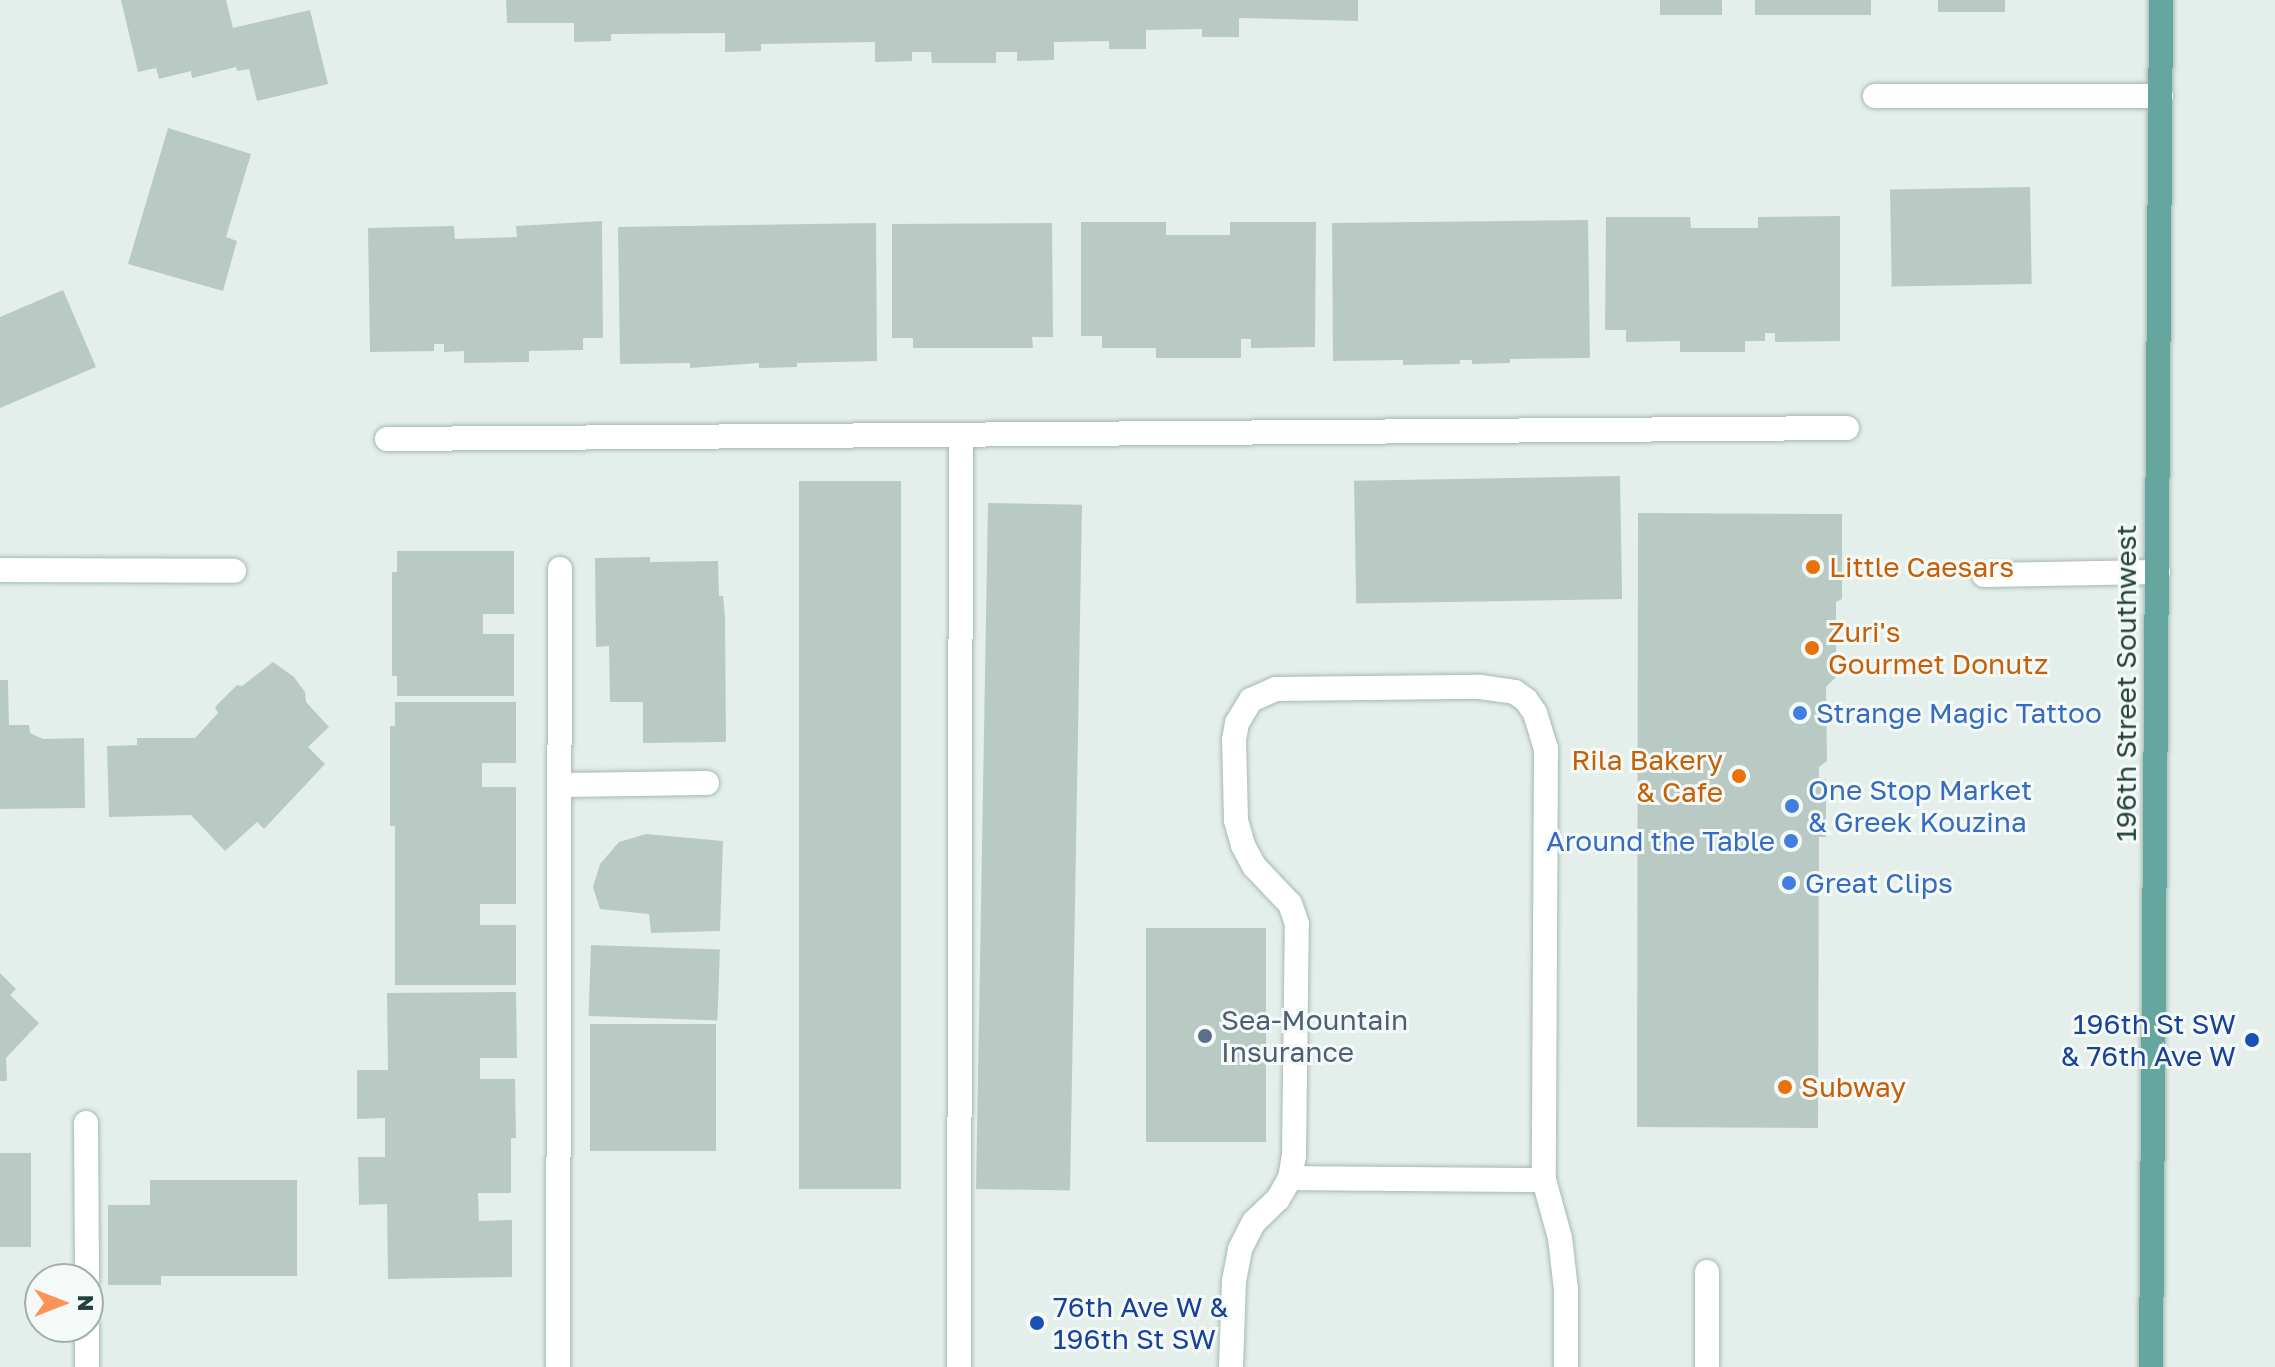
<!DOCTYPE html>
<style>
body{margin:0}
#map{position:relative;width:2275px;height:1367px;overflow:hidden;background:#e4efeb;font-family:"Golos Text",sans-serif}
div>[style]{position:absolute}
[style*='--x']{left:calc(var(--x)*1px);top:calc(var(--y)*1px);width:calc(var(--w)*1px);rotate:calc(var(--a)*1deg)}
.building>*{inset:0;background:#b9cac5;transform-origin:0 0}
.roads{filter:drop-shadow(0 0 2px #a6b8b3) drop-shadow(0 0 2px #a6b8b3)}
.lane>*{height:24px;margin:-12px;padding:0 12px;transform-origin:12px;border-radius:12px;background:#fff}
.primary>*{height:24px;margin:-12px;padding:0 12px;transform-origin:12px;border-radius:12px;background:#65a79f}
.dots>*{width:22px;height:22px;translate:-50% -50%;box-sizing:border-box;border:4px solid #f5faf8;border-radius:50%}
span{translate:-50% -50%;white-space:nowrap;text-align:center;line-height:1.15;-webkit-text-stroke:6px #f5faf8;paint-order:stroke}
.food-label{font-size:28px;color:#c56008}
.left{translate:0 -50%;text-align:left}
.right{translate:-100% -50%;text-align:right}
.street-label{font-size:28px;color:#22423d}
.shop-label{font-size:28px;color:#366cbe}
.service-label{font-size:28px;color:#4e5e75}
.transit-label{font-size:28px;color:#164399}
.north{position:absolute;left:24px;top:1263px;width:80px;height:80px;box-sizing:border-box;background:#f5faf8;border:2px solid #a1b0ad;border-radius:50%;rotate:90deg;font-size:22px;font-weight:700;line-height:32px;text-align:center;color:#22423d}
.north::after{content:'';display:block;margin:auto;width:28px;height:36px;background:#fc9355;clip-path:polygon(50% 0,100% 100%,50% 72%,0 100%)}
</style>
<div id="map">
<div class="building">
<div style="clip-path:polygon(121px 0,226px 0,233px 28px,310px 10px,328px 84px,257px 101px,249px 69px,237px 71px,236px 67px,192px 78px,191px 71px,159px 79px,156px 68px,138px 72px)"></div>
<div style="clip-path:polygon(506px 0,1358px 0,1358px 21px,1239px 18px,1239px 37px,1202px 37px,1202px 29px,1146px 30px,1146px 49px,1109px 49px,1109px 41px,1054px 42px,1054px 60px,1017px 61px,1017px 52px,996px 52px,996px 63px,932px 63px,931px 52px,912px 52px,912px 61px,875px 62px,875px 42px,761px 44px,761px 51px,725px 52px,725px 33px,611px 34px,611px 41px,574px 42px,574px 23px,507px 23px)"></div>
<div style="left:1660px;top:0;width:62px;height:15px"></div>
<div style="left:1755px;top:0;width:116px;height:15px"></div>
<div style="left:1938px;top:0;width:67px;height:12px"></div>
<div style="clip-path:polygon(168px 128px,251px 154px,226px 237px,237px 241px,223px 291px,128px 264px)"></div>
<div style="left:2030px;top:187px;width:97px;height:140px;rotate:89deg"></div>
<div style="clip-path:polygon(1840px 216px,1840px 341px,1775px 342px,1775px 333px,1765px 333px,1765px 341px,1745px 341px,1745px 352px,1680px 352px,1680px 341px,1626px 342px,1626px 330px,1605px 330px,1606px 217px,1690px 217px,1691px 228px,1758px 228px,1758px 217px)"></div>
<div style="clip-path:polygon(1588px 220px,1590px 358px,1510px 359px,1510px 363px,1472px 364px,1472px 360px,1460px 360px,1460px 364px,1403px 365px,1403px 360px,1333px 361px,1332px 223px)"></div>
<div style="clip-path:polygon(602px 221px,603px 338px,583px 338px,583px 350px,529px 351px,529px 362px,464px 363px,464px 351px,444px 352px,444px 344px,434px 344px,434px 351px,370px 352px,368px 228px,454px 226px,455px 239px,517px 237px,516px 226px)"></div>
<div style="clip-path:polygon(1081px 222px,1166px 222px,1166px 235px,1230px 235px,1230px 222px,1316px 222px,1315px 347px,1251px 348px,1251px 339px,1241px 339px,1241px 358px,1156px 358px,1156px 348px,1102px 348px,1102px 336px,1081px 336px)"></div>
<div style="clip-path:polygon(876px 223px,877px 361px,797px 363px,797px 367px,759px 368px,759px 363px,690px 368px,690px 363px,620px 364px,618px 227px)"></div>
<div style="clip-path:polygon(1052px 223px,1053px 337px,1032px 337px,1033px 348px,913px 348px,913px 338px,892px 338px,892px 224px)"></div>
<div style="clip-path:polygon(63px 290px,96px 367px,0 408px,0 317px)"></div>
<div style="left:1620px;top:476px;width:123px;height:266px;rotate:89deg"></div>
<div style="left:901px;top:481px;width:708px;height:102px;rotate:90deg"></div>
<div style="left:988px;top:503px;width:94px;height:686px;rotate:1deg"></div>
<div style="clip-path:polygon(1638px 513px,1842px 514px,1842px 599px,1836px 602px,1836px 677px,1826px 687px,1827px 761px,1819px 767px,1819px 779px,1826px 779px,1826px 837px,1819px 837px,1818px 1128px,1637px 1127px)"></div>
<div style="clip-path:polygon(397px 551px,514px 551px,514px 614px,483px 614px,483px 634px,514px 634px,514px 696px,397px 696px,397px 676px,392px 676px,392px 572px,397px 572px)"></div>
<div style="clip-path:polygon(650px 557px,650px 562px,718px 561px,719px 596px,723px 596px,725px 617px,726px 742px,643px 743px,643px 702px,610px 702px,609px 646px,596px 647px,595px 558px)"></div>
<div style="clip-path:polygon(273px 662px,294px 677px,305px 692px,306px 702px,329px 727px,308px 747px,325px 764px,264px 829px,257px 822px,225px 851px,191px 815px,109px 817px,107px 746px,137px 745px,137px 738px,195px 738px,218px 713px,215px 707px,237px 685px,242px 686px)"></div>
<div style="clip-path:polygon(0 680px,8px 680px,9px 725px,29px 725px,30px 733px,43px 739px,84px 738px,85px 808px,0 809px)"></div>
<div style="clip-path:polygon(395px 702px,516px 702px,516px 763px,482px 763px,482px 787px,516px 787px,516px 904px,480px 904px,480px 925px,516px 925px,516px 985px,395px 985px,395px 826px,390px 826px,390px 726px,395px 726px)"></div>
<div style="clip-path:polygon(646px 834px,723px 841px,720px 931px,651px 933px,649px 914px,600px 909px,593px 887px,600px 864px,619px 842px)"></div>
<div style="left:1146px;top:928px;width:120px;height:214px"></div>
<div style="left:591px;top:945px;width:129px;height:71px;rotate:2deg"></div>
<div style="clip-path:polygon(0 973px,16px 989px,10px 995px,39px 1023px,6px 1058px,7px 1081px,0 1081px)"></div>
<div style="clip-path:polygon(516px 992px,517px 1058px,480px 1058px,480px 1079px,515px 1079px,516px 1138px,511px 1138px,511px 1193px,478px 1193px,479px 1221px,512px 1220px,512px 1277px,388px 1279px,387px 1204px,359px 1205px,358px 1157px,385px 1157px,385px 1118px,357px 1119px,357px 1070px,388px 1070px,387px 993px)"></div>
<div style="left:590px;top:1024px;width:126px;height:127px"></div>
<div style="left:0;top:1153px;width:31px;height:94px"></div>
<div style="clip-path:polygon(150px 1180px,297px 1180px,297px 1276px,161px 1276px,161px 1285px,108px 1285px,108px 1205px,150px 1205px)"></div>
</div>
<div class="roads">
<div class="lane">
<div style="--x:1875;--y:96;--w:286;--a:0"></div>
<div style="--x:387;--y:439;--w:1460;--a:-0.43"></div>
<div style="--x:0;--y:570;--w:234;--a:0.2"></div>
<div style="--x:1984;--y:575;--w:174;--a:-1"></div>
<div style="--x:560;--y:785;--w:147;--a:-0.8"></div>
<div style="--x:86;--y:1123;--w:156;--a:89.6"></div>
<div style="--x:1290;--y:1178;--w:254;--a:0.5"></div>
<div style="--x:87;--y:1327;--w:40;--a:90"></div>
<div style="--x:558;--y:1367;--w:798;--a:-89.86"></div>
<div style="--x:959;--y:1367;--w:932;--a:-89.88"></div>
<div style="--x:1231;--y:1367;--w:86;--a:-88"></div>
<div style="--x:1234;--y:1281;--w:33;--a:-79"></div>
<div style="--x:1240;--y:1249;--w:30;--a:-63"></div>
<div style="--x:1254;--y:1222;--w:33;--a:-44"></div>
<div style="--x:1278;--y:1199;--w:24;--a:-60"></div>
<div style="--x:1290;--y:1178;--w:22;--a:-80"></div>
<div style="--x:1294;--y:1156;--w:232;--a:-89.3"></div>
<div style="--x:1297;--y:924;--w:21;--a:-109"></div>
<div style="--x:1290;--y:904;--w:52;--a:-133.5"></div>
<div style="--x:1254;--y:866;--w:24;--a:-118"></div>
<div style="--x:1243;--y:845;--w:26;--a:-106"></div>
<div style="--x:1236;--y:820;--w:80;--a:-91.4"></div>
<div style="--x:1234;--y:740;--w:17;--a:-80"></div>
<div style="--x:1237;--y:723;--w:27;--a:-59"></div>
<div style="--x:1251;--y:700;--w:27;--a:-24"></div>
<div style="--x:1276;--y:689;--w:204;--a:-0.6"></div>
<div style="--x:1480;--y:687;--w:35;--a:8"></div>
<div style="--x:1515;--y:692;--w:14;--a:36"></div>
<div style="--x:1526;--y:700;--w:16;--a:55"></div>
<div style="--x:1535;--y:713;--w:37;--a:73"></div>
<div style="--x:1546;--y:748;--w:432;--a:90.3"></div>
<div style="--x:1544;--y:1180;--w:60;--a:74.6"></div>
<div style="--x:1560;--y:1238;--w:52;--a:83.4"></div>
<div style="--x:1566;--y:1290;--w:77;--a:90"></div>
<div style="--x:1707;--y:1367;--w:95;--a:-90"></div>
</div>
<div class="primary">
<div style="--x:2151;--y:1367;--w:1367;--a:-89.58"></div>
</div>
</div>
<div class="dots">
<div style="left:1813px;top:567px;background:#e8710a"></div>
<div style="left:1812px;top:648px;background:#e8710a"></div>
<div style="left:1800px;top:713px;background:#3f7fe0"></div>
<div style="left:1739px;top:776px;background:#e8710a"></div>
<div style="left:1792px;top:806px;background:#3f7fe0"></div>
<div style="left:1791px;top:841px;background:#3f7fe0"></div>
<div style="left:1789px;top:883px;background:#3f7fe0"></div>
<div style="left:1205px;top:1036px;background:#5c6f8a"></div>
<div style="left:2252px;top:1040px;background:#1a4fb4"></div>
<div style="left:1785px;top:1087px;background:#e8710a"></div>
<div style="left:1037px;top:1323px;background:#1a4fb4"></div>
</div>
<div class="food-label">
<span class="left" style="left:1829px;top:567px">Little Caesars</span>
<span class="left" style="left:1828px;top:648px">Zuri's<br>Gourmet Donutz</span>
<span class="right" style="left:1723px;top:776px">Rila Bakery<br>&amp; Cafe</span>
<span class="left" style="left:1801px;top:1087px">Subway</span>
</div>
<div class="street-label">
<span style="left:2126px;top:683px;rotate:-90deg">196th Street Southwest</span>
</div>
<div class="shop-label">
<span class="left" style="left:1816px;top:713px">Strange Magic Tattoo</span>
<span class="left" style="left:1808px;top:806px">One Stop Market<br>&amp; Greek Kouzina</span>
<span class="right" style="left:1775px;top:841px">Around the Table</span>
<span class="left" style="left:1805px;top:883px">Great Clips</span>
</div>
<div class="service-label">
<span class="left" style="left:1221px;top:1036px">Sea-Mountain<br>Insurance</span>
</div>
<div class="transit-label">
<span class="right" style="left:2236px;top:1040px">196th St SW<br>&amp; 76th Ave W</span>
<span class="left" style="left:1053px;top:1323px">76th Ave W &amp;<br>196th St SW</span>
</div>
<div class="north">N</div>
</div>
